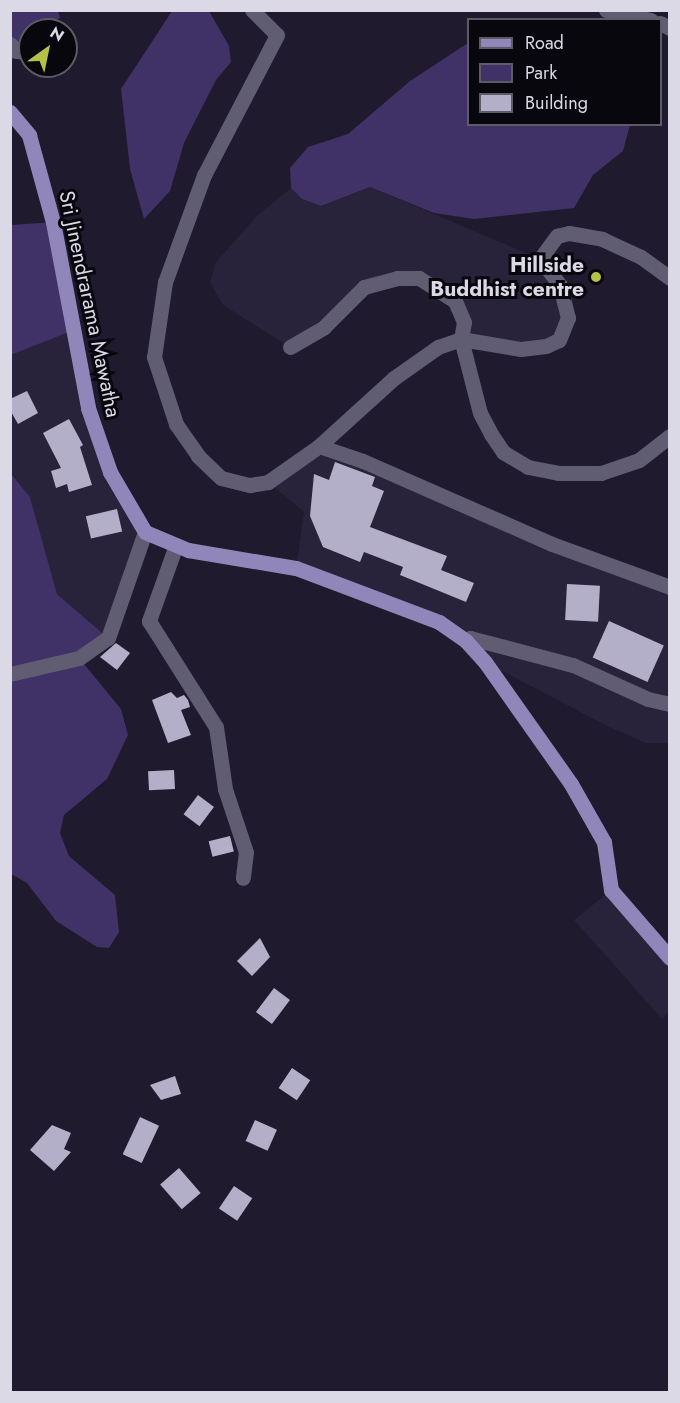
<!DOCTYPE html>
<style>
body{margin:0}
#map{position:relative;width:680px;height:1403px;overflow:hidden;background:#1f1a2d;font-family:Jost,sans-serif}
div>[style]{position:absolute}
[style*='--x']{left:calc(var(--x)*1px);top:calc(var(--y)*1px);width:calc(var(--w)*1px);rotate:calc(var(--a)*1deg)}
.built>*{inset:0;background:#28223a}
.green>*{inset:0;background:#403166}
.building>*{inset:0;background:#b4afc8;transform-origin:0 0}
.minor>*{height:15px;margin:-7.5px;padding:0 7.5px;transform-origin:7.5px;border-radius:7.5px;background:#605c72}
.major>*{height:15px;margin:-7.5px;padding:0 7.5px;transform-origin:7.5px;border-radius:7.5px;background:#9186b9}
.dots>*{width:16px;height:16px;translate:-50% -50%;box-sizing:border-box;border:3px solid #08070e;border-radius:50%}
span{translate:-50% -50%;white-space:nowrap;text-align:center;line-height:1.15;-webkit-text-stroke:6px #08070e;paint-order:stroke}
.poi-label{font-size:21px;color:#dcd9e6;font-weight:700}
.right{translate:-100% -50%;text-align:right}
.street-label{font-size:21px;color:#dcd9e6}
.frame{position:absolute;inset:0;border:12px solid #dcd9e6;pointer-events:none}
.legend{position:absolute;left:467px;top:18px;width:195px;height:108px;box-sizing:border-box;background:#08070e;border:2px solid #5d5b64;margin:0;padding:8px 10px;list-style:none;font-size:18px;color:#dcd9e6}
.legend li{display:flex;align-items:center;gap:12px;height:30px}
.legend b{width:30px;border:2px solid #5d5b64}
.north{position:absolute;left:18px;top:18px;width:60px;height:60px;box-sizing:border-box;background:#08070e;border:2px solid #5d5b64;border-radius:50%;rotate:33deg;font-size:16px;font-weight:700;line-height:24px;text-align:center;color:#dcd9e6}
.north::after{content:'';display:block;margin:auto;width:21px;height:27px;background:#b6c148;clip-path:polygon(50% 0,100% 100%,50% 72%,0 100%)}
</style>
<div id="map">
<div class="built">
<div style="clip-path:polygon(370px 187px,540px 259px,568px 318px,546px 346px,461px 339px,455px 301px,419px 278px,364px 287px,290px 347px,223px 305px,210px 282px,216px 262px,256px 217px,291px 188px,302px 199px,321px 206px)"></div>
<div style="clip-path:polygon(74px 330px,88px 408px,145px 532px,108px 638px,57px 594px,30px 497px,11px 472px,11px 355px)"></div>
<div style="clip-path:polygon(319px 446px,669px 587px,669px 743px,646px 743px,605px 725px,485px 662px,439px 622px,296px 568px,304px 512px,268px 482px)"></div>
<div style="clip-path:polygon(611px 890px,669px 958px,669px 1012px,662px 1019px,574px 920px)"></div>
</div>
<div class="green">
<div style="clip-path:polygon(11px 11px,58px 11px,60px 18px,39px 30px,30px 30px,11px 62px)"></div>
<div style="clip-path:polygon(172px 11px,209px 11px,229px 46px,231px 62px,216px 80px,184px 143px,170px 191px,144px 219px,130px 169px,121px 89px)"></div>
<div style="clip-path:polygon(468px 43px,468px 124px,630px 125px,623px 151px,593px 175px,574px 208px,474px 219px,434px 213px,370px 187px,321px 206px,302px 199px,291px 188px,290px 168px,308px 147px,348px 134px,410px 81px)"></div>
<div style="clip-path:polygon(53px 222px,74px 330px,11px 355px,11px 225px)"></div>
<div style="clip-path:polygon(10px 472px,30px 497px,57px 594px,108px 638px,79px 658px,121px 709px,128px 735px,107px 779px,64px 815px,60px 833px,69px 856px,115px 895px,119px 932px,109px 948px,97px 947px,56px 921px,27px 883px,11px 874px)"></div>
</div>
<div class="building">
<div style="clip-path:polygon(27px 391px,38px 413px,18px 424px,10px 410px,10px 399px)"></div>
<div style="clip-path:polygon(69px 419px,83px 445px,80px 447px,92px 485px,69px 492px,67px 484px,56px 488px,51px 471px,61px 468px,43px 433px)"></div>
<div style="clip-path:polygon(335px 462px,375px 477px,372px 486px,384px 491px,370px 527px,447px 556px,441px 570px,474px 583px,466px 602px,400px 575px,403px 567px,364px 552px,360px 562px,323px 547px,310px 516px,314px 474px,329px 480px)"></div>
<div style="left:117px;top:509px;width:23px;height:32px;rotate:77deg"></div>
<div style="left:567px;top:584px;width:33px;height:36px;rotate:3deg"></div>
<div style="left:609px;top:621px;width:60px;height:40px;rotate:24deg"></div>
<div style="clip-path:polygon(116px 643px,130px 653px,117px 670px,100px 657px)"></div>
<div style="clip-path:polygon(171px 692px,177px 698px,184px 695px,188px 700px,190px 707px,181px 710px,191px 735px,168px 743px,152px 700px)"></div>
<div style="left:174px;top:770px;width:19px;height:26px;rotate:87deg"></div>
<div style="left:198px;top:795px;width:20px;height:24px;rotate:37deg"></div>
<div style="left:230px;top:836px;width:16px;height:22px;rotate:76deg"></div>
<div style="clip-path:polygon(260px 938px,270px 957px,252px 976px,237px 961px)"></div>
<div style="left:274px;top:988px;width:20px;height:30px;rotate:37deg"></div>
<div style="left:292px;top:1068px;width:22px;height:24px;rotate:34deg"></div>
<div style="clip-path:polygon(175px 1076px,181px 1094px,161px 1100px,150px 1085px)"></div>
<div style="left:140px;top:1117px;width:21px;height:41px;rotate:25deg"></div>
<div style="left:255px;top:1120px;width:24px;height:23px;rotate:24deg"></div>
<div style="clip-path:polygon(52px 1125px,71px 1133px,64px 1149px,71px 1152px,54px 1171px,30px 1150px)"></div>
<div style="left:179px;top:1168px;width:33px;height:25px;rotate:49deg"></div>
<div style="left:234px;top:1186px;width:22px;height:27px;rotate:34deg"></div>
</div>
<div class="minor">
<div style="--x:252;--y:10;--w:35;--a:45"></div>
<div style="--x:277;--y:35;--w:158;--a:117.5"></div>
<div style="--x:204;--y:175;--w:114;--a:110"></div>
<div style="--x:165;--y:282;--w:76;--a:98.3"></div>
<div style="--x:154;--y:357;--w:71;--a:71.8"></div>
<div style="--x:176;--y:424;--w:39;--a:55"></div>
<div style="--x:198;--y:456;--w:32;--a:44"></div>
<div style="--x:221;--y:478;--w:30;--a:14"></div>
<div style="--x:250;--y:485;--w:18;--a:-9"></div>
<div style="--x:268;--y:482;--w:62;--a:-35.2"></div>
<div style="--x:319;--y:446;--w:101;--a:-42.2"></div>
<div style="--x:394;--y:378;--w:54;--a:-35.2"></div>
<div style="--x:438;--y:347;--w:24;--a:-19"></div>
<div style="--x:461;--y:339;--w:76;--a:75.6"></div>
<div style="--x:480;--y:413;--w:24;--a:62"></div>
<div style="--x:491;--y:434;--w:22;--a:56"></div>
<div style="--x:503;--y:452;--w:29;--a:31"></div>
<div style="--x:528;--y:467;--w:31;--a:11"></div>
<div style="--x:558;--y:473;--w:43;--a:0"></div>
<div style="--x:601;--y:473;--w:40;--a:-18.9"></div>
<div style="--x:639;--y:460;--w:39;--a:-38"></div>
<div style="--x:606;--y:10;--w:46;--a:12.5"></div>
<div style="--x:660;--y:23;--w:11;--a:27"></div>
<div style="--x:10;--y:44;--w:9;--a:49"></div>
<div style="--x:16;--y:51;--w:14;--a:4"></div>
<div style="--x:290;--y:347;--w:39;--a:-30"></div>
<div style="--x:324;--y:327;--w:57;--a:-45"></div>
<div style="--x:364;--y:287;--w:34;--a:-15"></div>
<div style="--x:397;--y:278;--w:22;--a:0"></div>
<div style="--x:419;--y:278;--w:43;--a:32.6"></div>
<div style="--x:455;--y:301;--w:23;--a:67"></div>
<div style="--x:464;--y:322;--w:17;--a:100"></div>
<div style="--x:461;--y:339;--w:61;--a:9.5"></div>
<div style="--x:521;--y:349;--w:25;--a:-7"></div>
<div style="--x:546;--y:346;--w:14;--a:-25"></div>
<div style="--x:559;--y:340;--w:24;--a:-68"></div>
<div style="--x:568;--y:318;--w:34;--a:-104"></div>
<div style="--x:560;--y:285;--w:33;--a:-128"></div>
<div style="--x:540;--y:259;--w:29;--a:-54"></div>
<div style="--x:557;--y:236;--w:12;--a:-14"></div>
<div style="--x:569;--y:233;--w:34;--a:10"></div>
<div style="--x:602;--y:239;--w:43;--a:24.8"></div>
<div style="--x:641;--y:257;--w:36;--a:36"></div>
<div style="--x:319;--y:446;--w:46;--a:18.8"></div>
<div style="--x:363;--y:461;--w:206;--a:23.7"></div>
<div style="--x:552;--y:544;--w:126;--a:20"></div>
<div style="--x:176;--y:545;--w:81;--a:109.6"></div>
<div style="--x:149;--y:621;--w:125;--a:57.7"></div>
<div style="--x:216;--y:727;--w:63;--a:81.7"></div>
<div style="--x:225;--y:789;--w:66;--a:71.6"></div>
<div style="--x:246;--y:852;--w:26;--a:97"></div>
<div style="--x:466;--y:641;--w:5;--a:-37"></div>
<div style="--x:470;--y:638;--w:106;--a:14.7"></div>
<div style="--x:573;--y:665;--w:82;--a:24.4"></div>
<div style="--x:648;--y:699;--w:23;--a:13"></div>
<div style="--x:10;--y:674;--w:71;--a:-13.1"></div>
<div style="--x:79;--y:658;--w:35;--a:-35"></div>
<div style="--x:108;--y:638;--w:112;--a:-70.8"></div>
</div>
<div class="major">
<div style="--x:10;--y:112;--w:30;--a:50"></div>
<div style="--x:29;--y:135;--w:90;--a:74.6"></div>
<div style="--x:53;--y:222;--w:189;--a:79.3"></div>
<div style="--x:88;--y:408;--w:68;--a:71"></div>
<div style="--x:110;--y:472;--w:69;--a:59.7"></div>
<div style="--x:145;--y:532;--w:47;--a:22.7"></div>
<div style="--x:188;--y:550;--w:109;--a:9.5"></div>
<div style="--x:296;--y:568;--w:153;--a:20.7"></div>
<div style="--x:439;--y:622;--w:33;--a:35"></div>
<div style="--x:466;--y:641;--w:28;--a:48"></div>
<div style="--x:485;--y:662;--w:149;--a:54.8"></div>
<div style="--x:571;--y:784;--w:67;--a:60.4"></div>
<div style="--x:604;--y:842;--w:49;--a:81.7"></div>
<div style="--x:611;--y:890;--w:90;--a:49.1"></div>
</div>
<div class="dots">
<div style="left:596px;top:277px;background:#b6c148"></div>
</div>
<div class="poi-label">
<span class="right" style="left:584px;top:277px">Hillside<br>Buddhist centre</span>
</div>
<div class="street-label">
<span style="left:90px;top:304px;rotate:78deg">Sri Jinendrarama Mawatha</span>
</div>
<div class="frame"></div>
<ul class="legend">
<li><b style="height:8px;background:#9186b9"></b>Road</li>
<li><b style="height:16px;background:#403166"></b>Park</li>
<li><b style="height:16px;background:#b4afc8"></b>Building</li>
</ul>
<div class="north">N</div>
</div>
